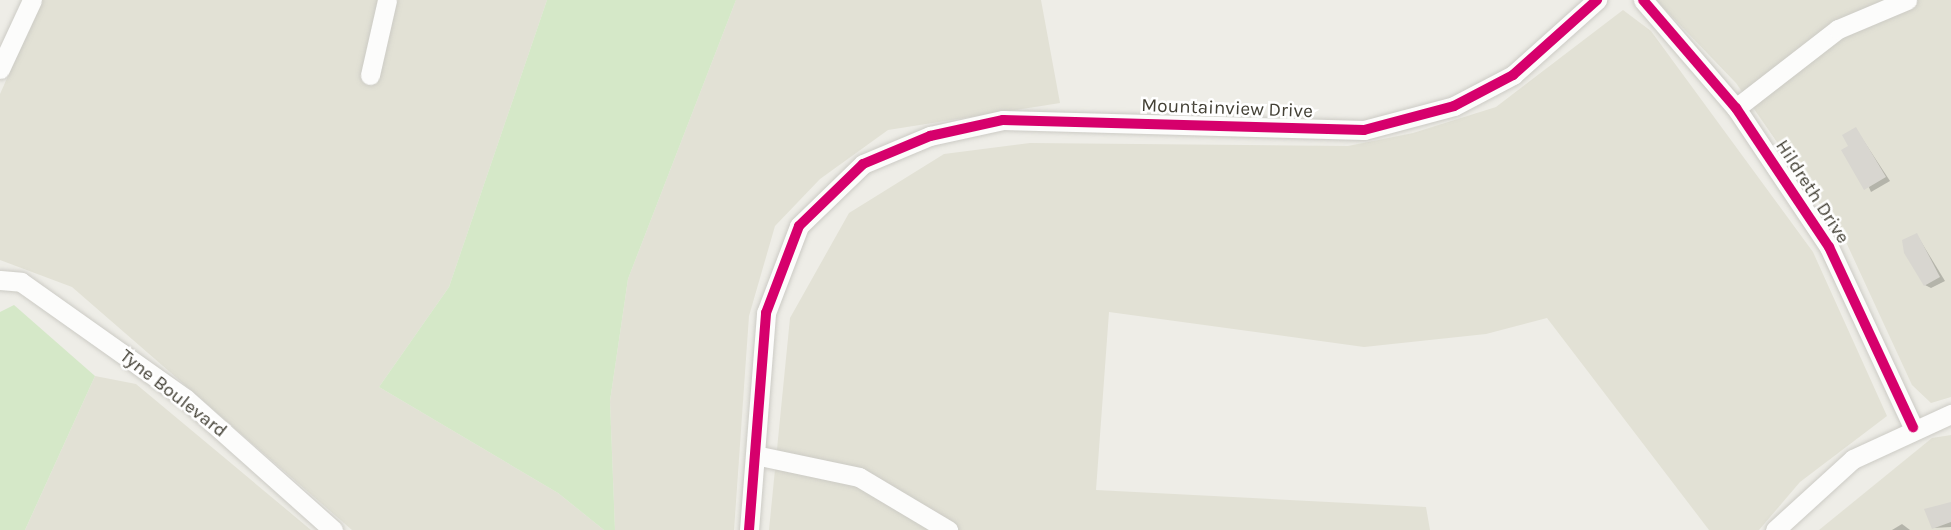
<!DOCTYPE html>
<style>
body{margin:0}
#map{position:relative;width:1951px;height:530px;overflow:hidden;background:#eeede7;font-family:Karla,sans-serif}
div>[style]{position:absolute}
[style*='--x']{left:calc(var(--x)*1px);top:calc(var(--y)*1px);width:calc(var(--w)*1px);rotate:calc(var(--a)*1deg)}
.residential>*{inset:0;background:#e2e1d5}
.green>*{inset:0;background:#d5e8c8}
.shadow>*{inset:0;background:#0003}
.building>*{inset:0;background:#d8d6d0}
.roads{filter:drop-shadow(0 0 2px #cccbc5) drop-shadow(0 0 2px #cccbc5)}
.minor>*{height:19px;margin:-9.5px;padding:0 9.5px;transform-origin:9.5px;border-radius:9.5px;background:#fcfcfb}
.cycleway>*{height:10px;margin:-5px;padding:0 5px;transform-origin:5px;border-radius:5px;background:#d6006c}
span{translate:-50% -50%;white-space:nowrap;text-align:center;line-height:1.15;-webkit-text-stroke:5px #fff;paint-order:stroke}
.street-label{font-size:19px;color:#434035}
</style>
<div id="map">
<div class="residential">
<div style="clip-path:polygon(42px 0,547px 0,449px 287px,379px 387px,558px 493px,604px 530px,352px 530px,72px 287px,0 260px,0 94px)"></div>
<div style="clip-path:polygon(736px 0,1041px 0,1060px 103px,888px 130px,820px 179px,775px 226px,749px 316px,734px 530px,615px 530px,610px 401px,628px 279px)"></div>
<div style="clip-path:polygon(1656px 0,1951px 0,1951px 397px,1931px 403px,1912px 385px,1846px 242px,1736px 83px)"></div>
<div style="clip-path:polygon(1623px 10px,1651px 31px,1813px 252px,1887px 416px,1800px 482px,1759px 530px,1709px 530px,1547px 318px,1486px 334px,1364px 347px,1109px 312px,1096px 490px,1426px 507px,1430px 530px,769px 530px,790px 318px,849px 213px,944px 154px,1030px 143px,1348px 146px,1413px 133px,1496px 107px)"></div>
<div style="clip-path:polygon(95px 376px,136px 384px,311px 530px,25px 530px)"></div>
<div style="clip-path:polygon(1951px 435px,1951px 530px,1819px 530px,1932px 438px)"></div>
</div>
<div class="green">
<div style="clip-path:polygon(547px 0,736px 0,628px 279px,610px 401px,615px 530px,604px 530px,558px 493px,379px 387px,449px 287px)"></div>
<div style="clip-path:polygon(14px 305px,95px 376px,25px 530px,0 530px,0 312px)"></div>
</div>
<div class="shadow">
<div style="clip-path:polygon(1856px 129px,1890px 181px,1871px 192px,1851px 146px)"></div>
<div style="clip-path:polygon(1917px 235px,1945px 281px,1931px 288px,1925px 285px)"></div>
<div style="clip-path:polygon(1951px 503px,1951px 527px,1933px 528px)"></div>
<div style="clip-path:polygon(1902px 524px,1910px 530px,1892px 530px)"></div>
</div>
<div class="building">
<div style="clip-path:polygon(1856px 127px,1886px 177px,1864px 190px,1841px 150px,1848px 146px,1842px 135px)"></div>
<div style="clip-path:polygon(1917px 233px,1940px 277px,1924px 286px,1904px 253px,1902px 240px)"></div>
<div style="clip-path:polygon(1951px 502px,1951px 522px,1932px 529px,1924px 509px)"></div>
</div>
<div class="roads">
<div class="minor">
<div style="--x:1643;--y:0;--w:143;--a:49.3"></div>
<div style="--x:1736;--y:108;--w:167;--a:56.2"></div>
<div style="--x:1829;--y:247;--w:199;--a:65"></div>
<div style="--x:0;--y:69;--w:76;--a:-65.1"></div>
<div style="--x:370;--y:75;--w:77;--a:-77.2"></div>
<div style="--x:1736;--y:108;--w:129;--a:-37.8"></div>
<div style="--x:1838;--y:29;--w:75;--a:-22.8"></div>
<div style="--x:0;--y:280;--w:21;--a:5"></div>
<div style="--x:21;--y:282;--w:202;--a:35.3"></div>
<div style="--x:186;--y:399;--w:197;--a:41.7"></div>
<div style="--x:755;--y:455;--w:106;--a:11.9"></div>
<div style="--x:859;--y:477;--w:104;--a:30.8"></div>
<div style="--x:749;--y:530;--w:218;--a:-85.5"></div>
<div style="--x:766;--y:313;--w:93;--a:-69.2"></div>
<div style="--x:799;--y:226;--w:89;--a:-44.1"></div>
<div style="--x:863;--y:164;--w:73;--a:-22.7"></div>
<div style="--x:930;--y:136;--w:75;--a:-12.4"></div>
<div style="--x:1003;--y:120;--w:361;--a:1.6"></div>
<div style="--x:1364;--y:130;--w:93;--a:-14.9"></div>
<div style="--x:1454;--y:106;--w:67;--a:-27.7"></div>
<div style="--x:1513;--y:75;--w:113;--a:-41.8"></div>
<div style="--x:1775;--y:530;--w:105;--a:-42.3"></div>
<div style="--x:1853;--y:459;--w:108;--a:-24.7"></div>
</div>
</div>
<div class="cycleway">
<div style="--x:1643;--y:0;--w:143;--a:49.3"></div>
<div style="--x:1736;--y:108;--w:167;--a:56.2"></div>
<div style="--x:1829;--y:247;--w:199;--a:65"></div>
<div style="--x:749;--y:530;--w:218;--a:-85.5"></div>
<div style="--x:766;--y:313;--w:93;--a:-69.2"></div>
<div style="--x:799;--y:226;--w:89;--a:-44.1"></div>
<div style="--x:863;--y:164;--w:73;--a:-22.7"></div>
<div style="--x:930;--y:136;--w:75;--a:-12.4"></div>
<div style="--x:1003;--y:120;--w:361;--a:1.6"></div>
<div style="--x:1364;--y:130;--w:93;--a:-14.9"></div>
<div style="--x:1454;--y:106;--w:67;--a:-27.7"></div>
<div style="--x:1513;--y:75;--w:113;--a:-41.8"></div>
</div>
<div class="street-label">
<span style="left:1227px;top:109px;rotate:2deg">Mountainview Drive</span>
<span style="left:1812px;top:192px;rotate:57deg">Hildreth Drive</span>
<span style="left:173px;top:394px;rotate:38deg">Tyne Boulevard</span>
</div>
</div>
